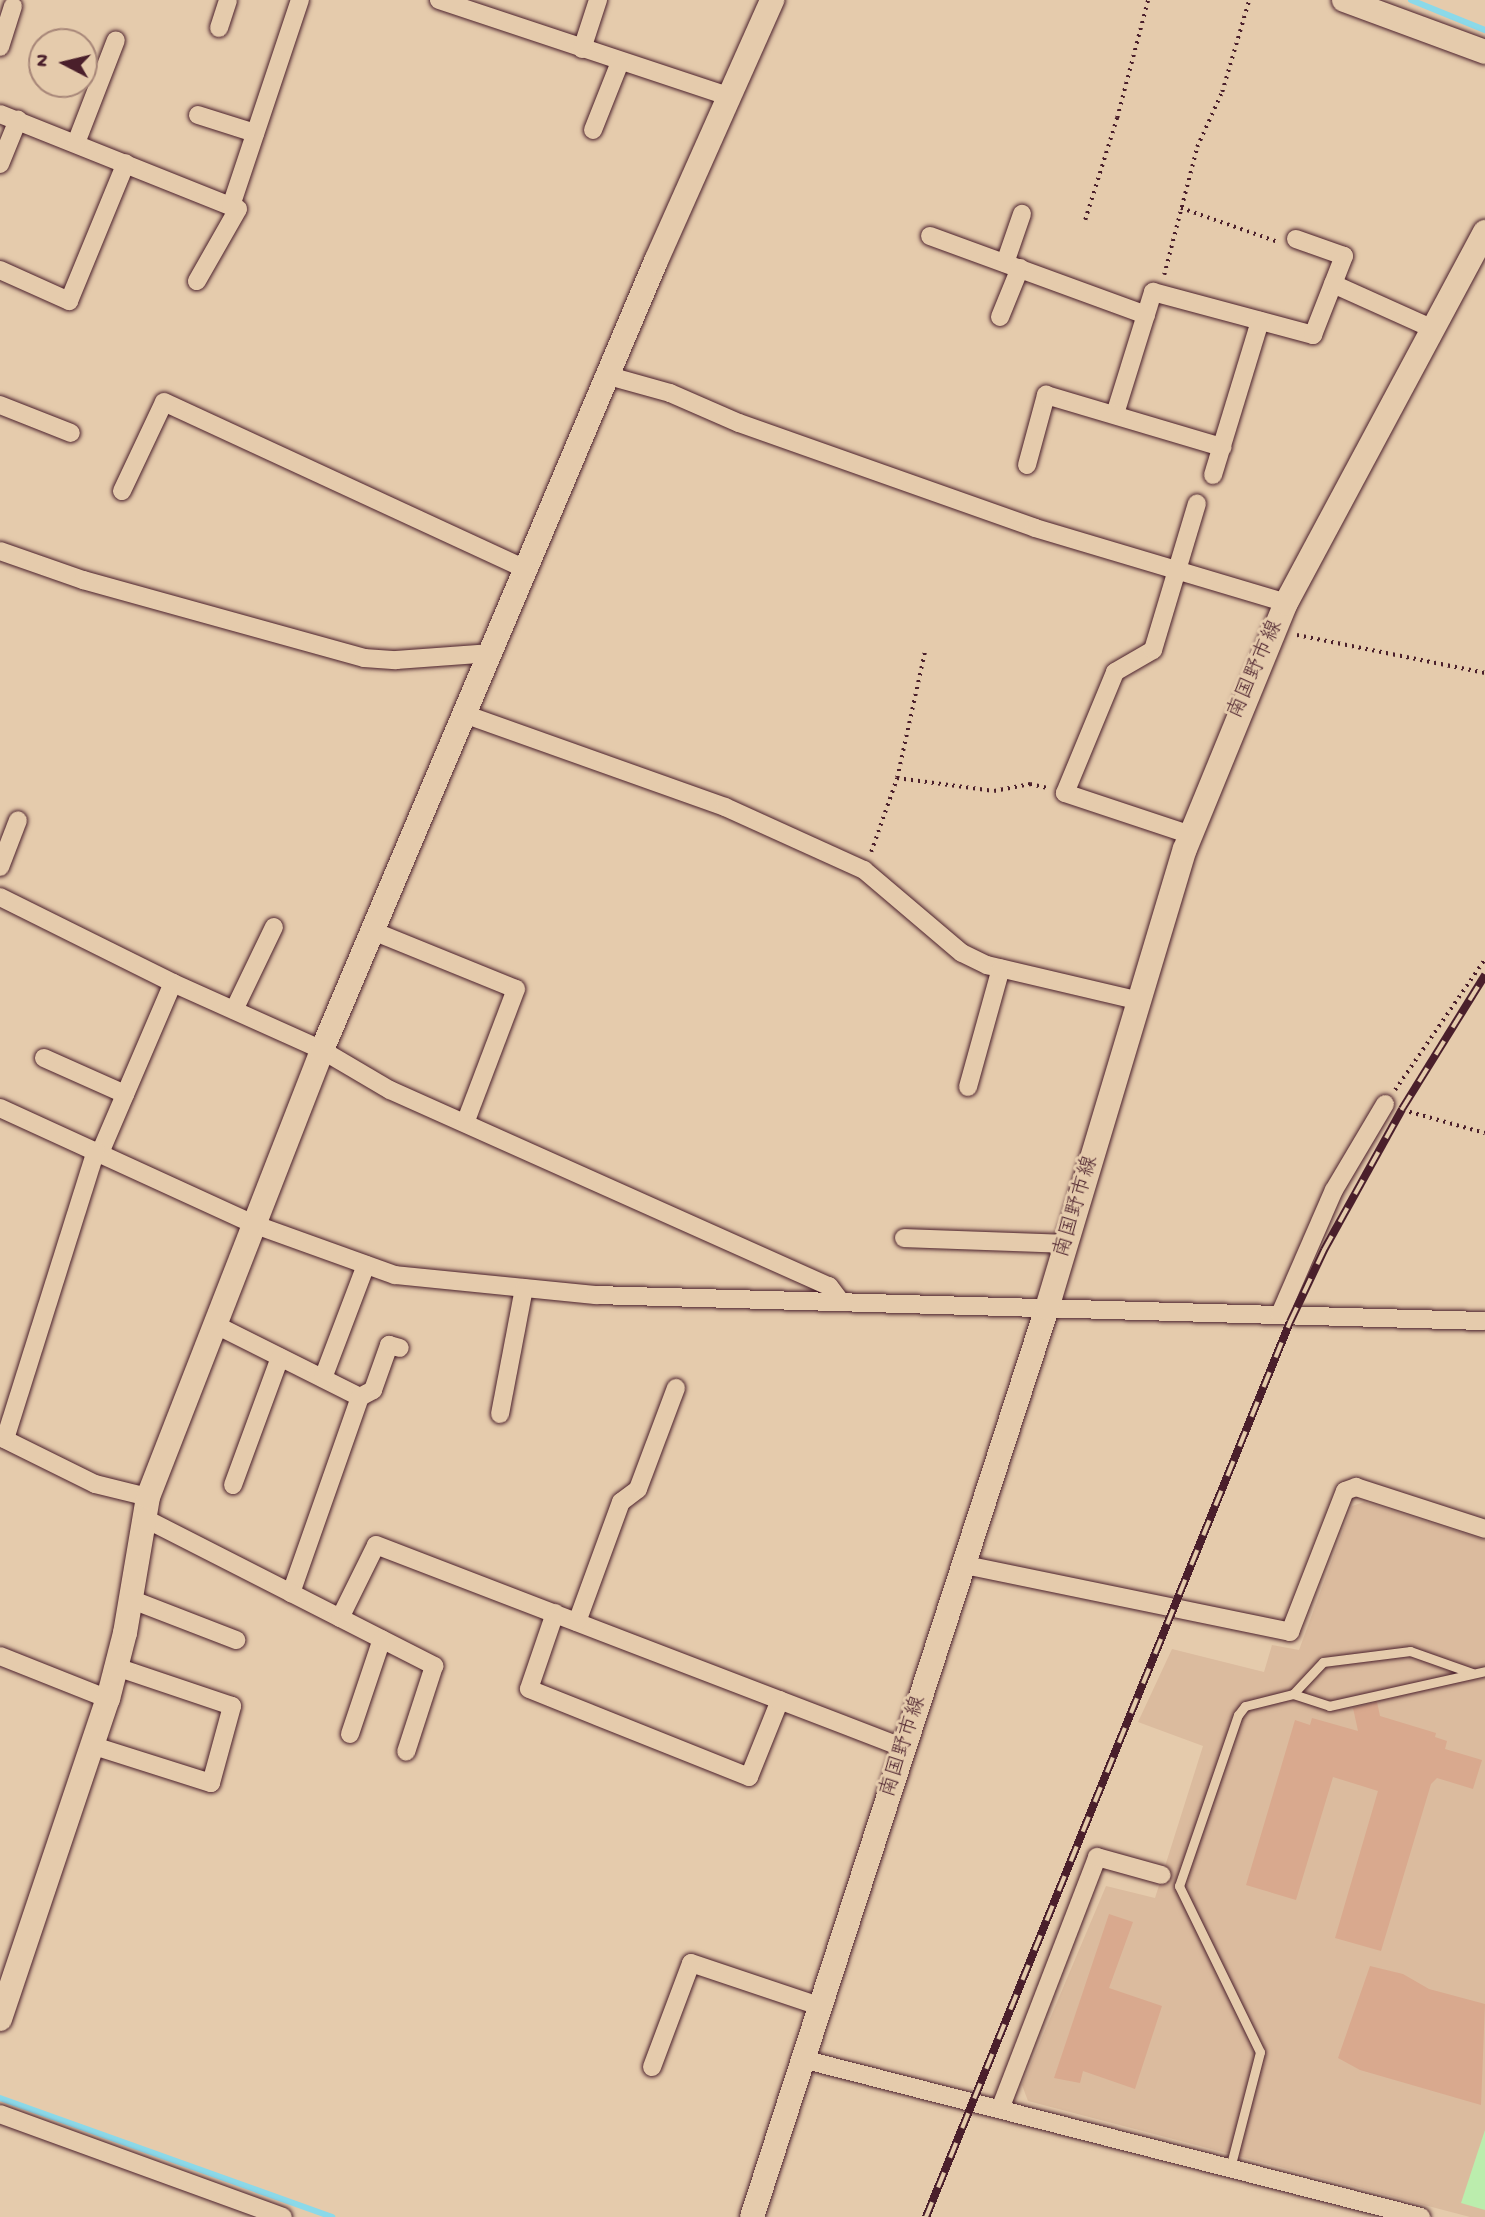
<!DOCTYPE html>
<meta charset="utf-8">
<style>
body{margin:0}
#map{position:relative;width:1485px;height:2217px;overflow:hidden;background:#e5cbac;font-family:"Gochi Hand","Klee One",sans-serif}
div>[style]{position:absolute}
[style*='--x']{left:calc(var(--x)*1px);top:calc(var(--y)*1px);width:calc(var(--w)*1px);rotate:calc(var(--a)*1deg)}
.built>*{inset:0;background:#dbbb9e}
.green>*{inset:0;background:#bbedad}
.stream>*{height:6px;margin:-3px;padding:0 3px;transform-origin:3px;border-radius:3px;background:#8bd9e9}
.building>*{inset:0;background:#d9a98e}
.path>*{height:3.5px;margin-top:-1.75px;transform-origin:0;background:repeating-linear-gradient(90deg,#4a1f2b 0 2px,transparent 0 7px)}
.roads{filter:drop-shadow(0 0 2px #4a1f2b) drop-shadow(0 0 2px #4a1f2b)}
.lane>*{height:9px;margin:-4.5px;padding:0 4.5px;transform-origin:4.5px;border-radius:4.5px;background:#e5cbac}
.street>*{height:18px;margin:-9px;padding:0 9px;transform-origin:9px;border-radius:9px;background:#e5cbac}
.secondary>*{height:24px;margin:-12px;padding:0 12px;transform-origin:12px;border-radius:12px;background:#e5cbac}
.rail>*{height:8px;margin-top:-4px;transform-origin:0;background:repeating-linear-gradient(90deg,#e5cbac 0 16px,#4a1f2b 0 32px);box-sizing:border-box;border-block:2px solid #4a1f2b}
span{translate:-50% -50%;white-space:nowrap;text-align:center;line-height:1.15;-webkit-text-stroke:6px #e5cbac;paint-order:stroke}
.street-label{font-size:21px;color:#4a1f2b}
.north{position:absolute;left:28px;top:28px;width:70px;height:70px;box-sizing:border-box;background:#e5cbac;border:2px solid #a78678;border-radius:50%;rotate:277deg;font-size:19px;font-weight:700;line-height:28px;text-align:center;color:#4a1f2b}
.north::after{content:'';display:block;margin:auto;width:24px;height:32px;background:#4a1f2b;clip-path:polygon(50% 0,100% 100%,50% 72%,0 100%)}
</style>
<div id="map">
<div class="built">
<div style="clip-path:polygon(1364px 1502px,1485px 1540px,1485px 2217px,1470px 2217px,1028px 2101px,1022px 2085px,1106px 1886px,1155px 1898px,1203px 1746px,1138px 1722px,1172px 1649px,1264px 1672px,1272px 1645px,1299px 1650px,1352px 1506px)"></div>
</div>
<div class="green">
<div style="clip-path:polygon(1485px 2130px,1485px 2210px,1461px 2203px)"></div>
</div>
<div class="stream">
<div style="--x:1411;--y:0;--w:80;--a:22.1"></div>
<div style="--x:0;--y:2098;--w:353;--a:19.7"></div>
</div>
<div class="building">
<div style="clip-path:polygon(1377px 1702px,1380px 1716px,1436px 1733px,1435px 1737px,1447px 1741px,1445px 1749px,1482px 1760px,1473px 1789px,1437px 1778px,1431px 1784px,1381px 1951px,1335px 1938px,1378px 1791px,1333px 1777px,1296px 1900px,1246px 1885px,1295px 1720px,1310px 1725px,1312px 1718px,1358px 1731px,1353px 1708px)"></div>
<div style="clip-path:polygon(1109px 1914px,1133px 1922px,1109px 1988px,1162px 2006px,1135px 2089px,1083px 2071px,1080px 2083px,1054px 2078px)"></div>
<div style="clip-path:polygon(1370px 1966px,1403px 1974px,1429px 1989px,1485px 2004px,1481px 2105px,1360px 2070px,1338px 2058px)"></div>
</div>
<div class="path">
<div style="--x:1181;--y:208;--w:103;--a:19.3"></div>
<div style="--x:1085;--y:220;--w:107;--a:-72.6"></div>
<div style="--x:1117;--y:118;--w:122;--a:-75.3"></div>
<div style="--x:1164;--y:275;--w:132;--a:-75.5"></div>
<div style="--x:1197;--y:147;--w:60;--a:-65.6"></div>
<div style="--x:1222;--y:92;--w:96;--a:-73.6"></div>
<div style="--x:1297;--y:635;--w:192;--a:11.4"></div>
<div style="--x:897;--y:778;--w:98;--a:7.6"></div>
<div style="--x:994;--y:791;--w:37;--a:-11"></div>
<div style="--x:1030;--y:784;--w:17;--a:13"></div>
<div style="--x:871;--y:852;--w:78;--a:-70.6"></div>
<div style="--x:897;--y:778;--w:130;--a:-77.6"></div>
<div style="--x:1395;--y:1090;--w:159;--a:-55.5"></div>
<div style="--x:1403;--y:1110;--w:85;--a:15.7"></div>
</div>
<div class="roads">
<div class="lane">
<div style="--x:1293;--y:1694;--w:44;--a:-46.8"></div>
<div style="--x:1323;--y:1662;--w:88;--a:-7.2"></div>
<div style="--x:1410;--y:1651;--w:66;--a:19.5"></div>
<div style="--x:1230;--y:2168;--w:120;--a:-75.5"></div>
<div style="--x:1260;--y:2052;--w:185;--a:-116"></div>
<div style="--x:1179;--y:1886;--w:181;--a:-71"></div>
<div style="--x:1238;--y:1715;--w:11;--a:-52"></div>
<div style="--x:1245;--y:1706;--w:49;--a:-14"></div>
<div style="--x:1293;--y:1694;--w:38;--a:18"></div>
<div style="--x:1329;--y:1706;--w:160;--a:-12.6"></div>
</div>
<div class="street">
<div style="--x:439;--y:0;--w:307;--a:18.4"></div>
<div style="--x:219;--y:28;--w:29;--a:-72"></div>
<div style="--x:0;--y:47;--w:43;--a:-72.4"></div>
<div style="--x:582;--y:49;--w:52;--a:-71.9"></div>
<div style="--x:0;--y:114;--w:256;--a:21.8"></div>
<div style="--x:238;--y:209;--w:83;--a:119.7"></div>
<div style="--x:198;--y:115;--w:60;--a:17.5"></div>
<div style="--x:593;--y:130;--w:73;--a:-68.3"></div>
<div style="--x:76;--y:143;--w:110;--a:-68.8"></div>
<div style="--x:0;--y:164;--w:48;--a:-67.8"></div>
<div style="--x:231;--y:206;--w:217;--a:-71.5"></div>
<div style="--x:930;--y:236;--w:230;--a:20.1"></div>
<div style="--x:1005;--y:263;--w:52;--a:-70.9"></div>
<div style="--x:0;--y:270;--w:76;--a:24.2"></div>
<div style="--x:69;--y:301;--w:149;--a:-67.6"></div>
<div style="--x:1333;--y:284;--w:110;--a:24.2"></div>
<div style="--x:1000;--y:317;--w:53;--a:-67.8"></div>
<div style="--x:609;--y:376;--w:63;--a:15.6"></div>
<div style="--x:670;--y:393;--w:75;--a:23.5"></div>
<div style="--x:739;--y:423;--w:314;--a:19.5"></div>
<div style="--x:1035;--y:528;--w:262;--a:16.6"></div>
<div style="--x:0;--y:405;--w:76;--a:21.5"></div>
<div style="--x:1115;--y:414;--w:128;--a:-72.7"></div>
<div style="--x:1153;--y:292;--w:166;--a:15"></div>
<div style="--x:1313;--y:335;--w:85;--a:-68.6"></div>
<div style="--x:1344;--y:256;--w:51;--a:-160.5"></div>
<div style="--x:1027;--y:465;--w:73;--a:-74.8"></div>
<div style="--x:1046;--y:395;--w:184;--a:16.5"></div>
<div style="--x:1213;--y:475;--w:161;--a:-73"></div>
<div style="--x:122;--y:491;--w:98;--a:-64.7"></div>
<div style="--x:164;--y:402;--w:401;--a:24.8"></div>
<div style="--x:0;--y:551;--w:88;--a:19.3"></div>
<div style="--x:83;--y:580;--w:292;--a:15.5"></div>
<div style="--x:364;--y:658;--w:32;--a:4"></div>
<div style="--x:396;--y:660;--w:96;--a:-4.2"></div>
<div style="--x:467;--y:715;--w:274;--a:19.6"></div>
<div style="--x:725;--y:807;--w:153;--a:24.4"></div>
<div style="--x:864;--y:870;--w:128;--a:40.3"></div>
<div style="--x:962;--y:953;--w:28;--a:26"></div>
<div style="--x:987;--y:965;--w:157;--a:13.2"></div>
<div style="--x:1191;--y:835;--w:133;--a:-161.6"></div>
<div style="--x:1065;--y:793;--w:131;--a:-67.5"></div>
<div style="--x:1115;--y:672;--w:44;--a:-30.1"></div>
<div style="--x:1153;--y:650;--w:153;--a:-73.3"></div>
<div style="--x:0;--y:867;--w:50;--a:-69"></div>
<div style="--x:0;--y:897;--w:193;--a:26.4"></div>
<div style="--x:173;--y:983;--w:163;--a:24.2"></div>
<div style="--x:322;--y:1050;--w:79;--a:30.5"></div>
<div style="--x:390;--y:1090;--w:481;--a:24.1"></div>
<div style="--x:829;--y:1286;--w:20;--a:53"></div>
<div style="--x:373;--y:931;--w:154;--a:22.1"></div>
<div style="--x:516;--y:989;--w:143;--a:110.8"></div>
<div style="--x:234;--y:1010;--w:92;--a:-64.3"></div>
<div style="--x:44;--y:1058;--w:89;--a:24"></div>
<div style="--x:968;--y:1087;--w:123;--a:-74.5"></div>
<div style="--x:0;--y:1108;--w:281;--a:24.6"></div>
<div style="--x:256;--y:1225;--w:148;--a:19.8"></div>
<div style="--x:395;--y:1275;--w:202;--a:5.7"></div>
<div style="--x:596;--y:1295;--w:889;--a:1.68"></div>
<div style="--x:100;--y:1153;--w:185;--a:-66.8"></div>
<div style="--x:904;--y:1238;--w:163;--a:2.1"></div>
<div style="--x:1280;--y:1314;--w:135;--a:-66.5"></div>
<div style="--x:1334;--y:1190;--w:100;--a:-59.3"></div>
<div style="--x:216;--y:1325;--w:161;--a:26.6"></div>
<div style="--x:360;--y:1397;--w:208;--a:109.4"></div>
<div style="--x:323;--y:1378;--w:121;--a:-69.2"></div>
<div style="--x:360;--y:1397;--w:15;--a:-28"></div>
<div style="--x:373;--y:1390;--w:48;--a:-70.4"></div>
<div style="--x:389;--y:1345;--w:11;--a:15"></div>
<div style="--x:500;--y:1414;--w:128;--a:-79.2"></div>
<div style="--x:0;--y:1437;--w:106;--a:26.3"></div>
<div style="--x:95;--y:1484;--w:55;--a:13.8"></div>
<div style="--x:5;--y:1439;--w:302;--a:-72.5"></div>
<div style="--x:233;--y:1485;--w:136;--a:-69.8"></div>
<div style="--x:144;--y:1518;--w:326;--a:27"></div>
<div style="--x:434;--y:1666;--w:90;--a:108"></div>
<div style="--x:965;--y:1565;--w:332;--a:11.6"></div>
<div style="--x:1290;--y:1632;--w:151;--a:-68.7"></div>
<div style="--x:1345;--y:1491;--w:12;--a:-20"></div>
<div style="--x:1356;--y:1487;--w:136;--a:18"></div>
<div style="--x:130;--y:1599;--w:114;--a:21.1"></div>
<div style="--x:555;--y:1613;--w:80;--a:108.9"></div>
<div style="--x:529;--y:1689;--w:237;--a:21.8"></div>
<div style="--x:749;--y:1777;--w:83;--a:-68.1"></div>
<div style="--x:340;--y:1618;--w:81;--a:-63.7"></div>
<div style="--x:376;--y:1545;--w:566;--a:21.03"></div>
<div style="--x:577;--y:1622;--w:128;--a:-69.9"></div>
<div style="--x:621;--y:1502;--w:21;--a:-37"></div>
<div style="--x:638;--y:1489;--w:108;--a:-69.4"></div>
<div style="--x:0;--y:1656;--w:116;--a:21.7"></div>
<div style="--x:350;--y:1734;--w:100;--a:-71.4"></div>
<div style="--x:91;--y:1745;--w:126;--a:17.6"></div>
<div style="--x:211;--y:1783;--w:80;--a:-74.7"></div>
<div style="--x:232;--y:1706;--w:122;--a:-161.4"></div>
<div style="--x:802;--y:2059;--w:639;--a:14.32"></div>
<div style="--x:652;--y:2067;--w:111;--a:-69.4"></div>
<div style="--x:691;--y:1963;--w:135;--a:18.6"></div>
<div style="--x:1000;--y:2109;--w:270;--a:-68.9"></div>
<div style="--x:1097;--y:1857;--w:67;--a:15.5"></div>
<div style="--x:0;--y:2114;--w:301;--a:20"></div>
</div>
<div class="secondary">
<div style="--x:1344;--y:0;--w:150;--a:20.2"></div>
<div style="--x:0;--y:2019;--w:338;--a:-71.4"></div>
<div style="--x:108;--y:1699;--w:68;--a:-75.6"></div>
<div style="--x:125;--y:1633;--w:138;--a:-80.4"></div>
<div style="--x:148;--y:1497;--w:480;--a:-68.7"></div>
<div style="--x:322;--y:1050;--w:857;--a:-67.06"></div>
<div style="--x:656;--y:261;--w:286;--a:-66"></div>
<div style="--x:752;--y:2217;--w:956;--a:-72.02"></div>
<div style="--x:1047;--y:1308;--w:479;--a:-73.3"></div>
<div style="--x:1185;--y:849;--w:266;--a:-67.7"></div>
<div style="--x:1286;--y:603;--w:421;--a:-61.8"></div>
</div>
</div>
<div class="rail">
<div style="--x:926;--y:2217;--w:966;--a:-67.87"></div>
<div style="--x:1290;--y:1322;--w:80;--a:-64.7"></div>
<div style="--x:1324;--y:1250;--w:161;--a:-61"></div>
<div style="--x:1402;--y:1109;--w:158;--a:-58.2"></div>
</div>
<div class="street-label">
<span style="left:1257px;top:670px;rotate:-66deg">南国野市線</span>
<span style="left:1078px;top:1207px;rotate:-73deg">南国野市線</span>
<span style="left:905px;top:1747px;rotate:-72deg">南国野市線</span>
</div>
<div class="north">N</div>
</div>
